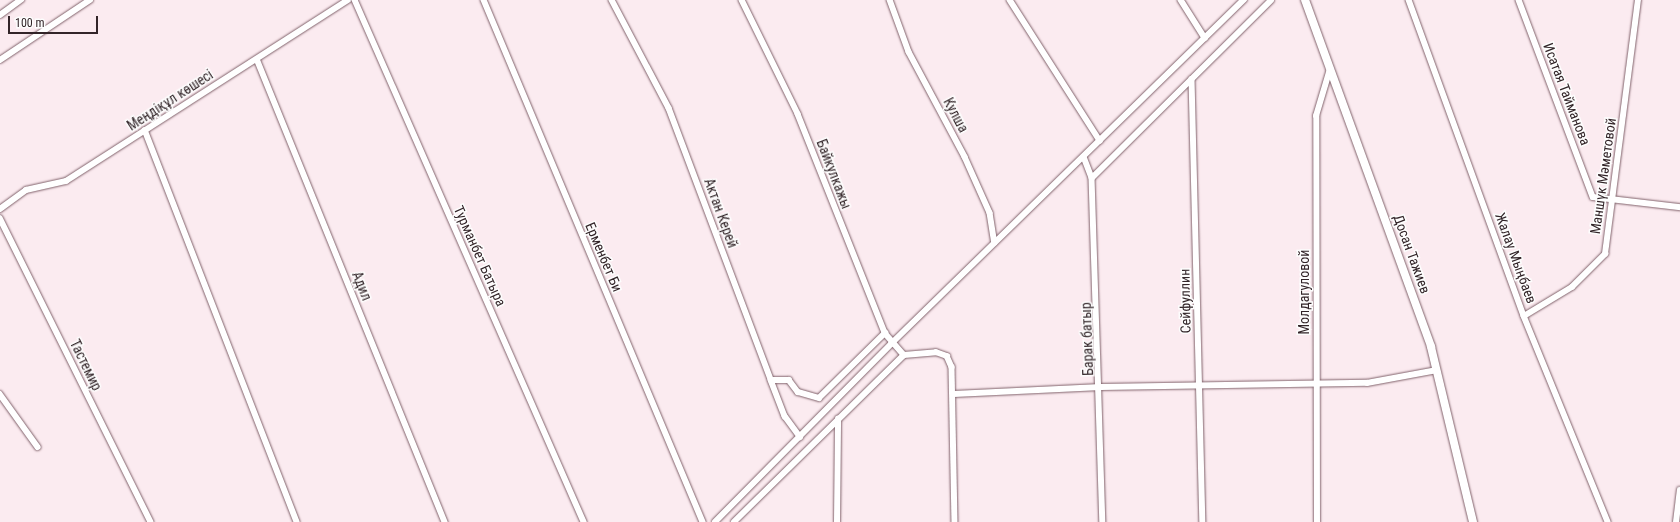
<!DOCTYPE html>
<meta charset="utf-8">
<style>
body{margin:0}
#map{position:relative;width:1680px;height:522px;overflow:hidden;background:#fbebf0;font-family:"Roboto Condensed",sans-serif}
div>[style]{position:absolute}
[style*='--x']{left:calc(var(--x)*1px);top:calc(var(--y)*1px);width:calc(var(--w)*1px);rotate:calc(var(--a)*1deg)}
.roads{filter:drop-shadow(0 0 1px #81626b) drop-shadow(0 0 1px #81626b)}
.street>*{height:5.5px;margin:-2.75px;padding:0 2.75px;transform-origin:2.75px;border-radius:2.75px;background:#fff}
.secondary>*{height:8px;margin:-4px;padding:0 4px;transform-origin:4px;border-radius:4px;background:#fff}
span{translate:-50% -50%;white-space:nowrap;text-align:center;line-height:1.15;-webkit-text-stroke:3px #fdfdfd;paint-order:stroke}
.street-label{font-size:14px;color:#322428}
.scale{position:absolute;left:8px;top:16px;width:90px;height:18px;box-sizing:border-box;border:2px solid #322428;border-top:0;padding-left:5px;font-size:12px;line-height:14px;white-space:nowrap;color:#322428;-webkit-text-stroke:3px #fdfdfd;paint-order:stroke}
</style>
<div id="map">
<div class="roads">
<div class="street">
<div style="--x:355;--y:0;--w:570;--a:66.31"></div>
<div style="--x:484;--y:0;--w:566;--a:67.24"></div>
<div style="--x:612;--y:0;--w:122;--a:62.2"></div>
<div style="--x:669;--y:108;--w:290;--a:69.4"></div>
<div style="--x:771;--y:380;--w:39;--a:69"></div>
<div style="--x:785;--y:416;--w:26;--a:54"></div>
<div style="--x:742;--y:0;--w:127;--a:63.8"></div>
<div style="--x:798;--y:114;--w:236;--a:68.3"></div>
<div style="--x:885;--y:333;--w:29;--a:49"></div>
<div style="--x:890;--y:0;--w:55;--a:69.9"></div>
<div style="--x:909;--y:52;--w:119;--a:61.9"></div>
<div style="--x:965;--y:157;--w:61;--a:65.9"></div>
<div style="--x:990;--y:213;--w:30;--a:81"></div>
<div style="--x:1010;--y:0;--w:167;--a:57.4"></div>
<div style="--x:1181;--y:0;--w:45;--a:57.7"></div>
<div style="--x:1409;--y:0;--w:336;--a:70"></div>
<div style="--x:1524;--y:316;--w:222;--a:67.8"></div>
<div style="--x:1519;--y:0;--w:210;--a:69.4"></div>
<div style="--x:1593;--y:197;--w:88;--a:6.6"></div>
<div style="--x:0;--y:15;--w:26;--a:-36"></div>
<div style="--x:257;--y:59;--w:500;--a:67.9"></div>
<div style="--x:0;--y:60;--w:108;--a:-33.7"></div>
<div style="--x:1192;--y:79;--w:443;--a:88.6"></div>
<div style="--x:145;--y:130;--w:420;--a:68.8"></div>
<div style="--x:1084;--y:157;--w:22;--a:69"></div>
<div style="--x:1092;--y:178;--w:344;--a:88.2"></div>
<div style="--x:1092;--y:178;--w:252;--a:-44.8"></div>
<div style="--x:0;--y:209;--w:32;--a:-36"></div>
<div style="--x:26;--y:190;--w:41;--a:-12.7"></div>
<div style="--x:66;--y:181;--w:335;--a:-32.7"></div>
<div style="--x:0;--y:218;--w:339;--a:63.6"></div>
<div style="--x:1524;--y:316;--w:56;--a:-31.1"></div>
<div style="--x:1572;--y:287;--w:47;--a:-45"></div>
<div style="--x:1605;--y:254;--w:256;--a:-82.6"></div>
<div style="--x:771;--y:380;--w:18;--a:0"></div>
<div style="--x:789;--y:380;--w:15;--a:53"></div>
<div style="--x:798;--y:392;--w:22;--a:16"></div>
<div style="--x:819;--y:398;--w:93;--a:-44.6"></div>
<div style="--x:0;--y:394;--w:65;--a:54.4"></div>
<div style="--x:954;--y:394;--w:147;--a:-2.7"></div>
<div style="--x:1101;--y:387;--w:266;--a:-0.9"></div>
<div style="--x:1367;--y:383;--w:71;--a:-10.5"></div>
<div style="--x:715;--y:522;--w:250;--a:-45.3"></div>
<div style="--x:891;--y:344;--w:493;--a:-44.3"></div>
<div style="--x:734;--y:522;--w:238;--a:-44.5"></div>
<div style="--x:904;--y:355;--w:32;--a:-5"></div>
<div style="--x:936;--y:352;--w:12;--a:20"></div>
<div style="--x:947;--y:356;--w:12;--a:66"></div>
<div style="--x:952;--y:367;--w:155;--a:88.9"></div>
<div style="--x:837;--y:522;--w:103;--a:-89.4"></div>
<div style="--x:1317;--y:522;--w:406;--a:-90.1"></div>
<div style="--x:1316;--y:116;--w:49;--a:-73.4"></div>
<div style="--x:1676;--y:522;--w:32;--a:-83"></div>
</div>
<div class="secondary">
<div style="--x:1305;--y:0;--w:369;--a:70"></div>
<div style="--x:1431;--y:347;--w:180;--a:76.5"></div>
</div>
</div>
<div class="street-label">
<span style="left:1567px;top:94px;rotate:69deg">Исатая Тайманова</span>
<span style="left:170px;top:100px;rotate:-33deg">Меңдіқұл көшесі</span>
<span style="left:956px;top:115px;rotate:62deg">Кулша</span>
<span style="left:834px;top:174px;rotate:69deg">Байкулкажы</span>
<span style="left:1603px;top:176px;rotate:-82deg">Маншүк Мәметовой</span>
<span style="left:721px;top:213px;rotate:70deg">Актан Керей</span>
<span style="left:1412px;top:254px;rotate:70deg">Досан Тажиев</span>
<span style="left:480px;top:256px;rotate:66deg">Турманбет Батыра</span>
<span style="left:604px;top:257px;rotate:67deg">Ерменбет Би</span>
<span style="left:1516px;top:258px;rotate:70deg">Жалау Мыңбаев</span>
<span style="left:362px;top:286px;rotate:68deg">Адил</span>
<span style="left:1304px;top:292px;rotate:-90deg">Молдагуловой</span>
<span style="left:1185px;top:301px;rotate:-91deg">Сейфуллин</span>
<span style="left:1087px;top:339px;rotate:-92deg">Барак батыр</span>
<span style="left:86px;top:365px;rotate:64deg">Тастемир</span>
</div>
<div class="scale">100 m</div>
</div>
